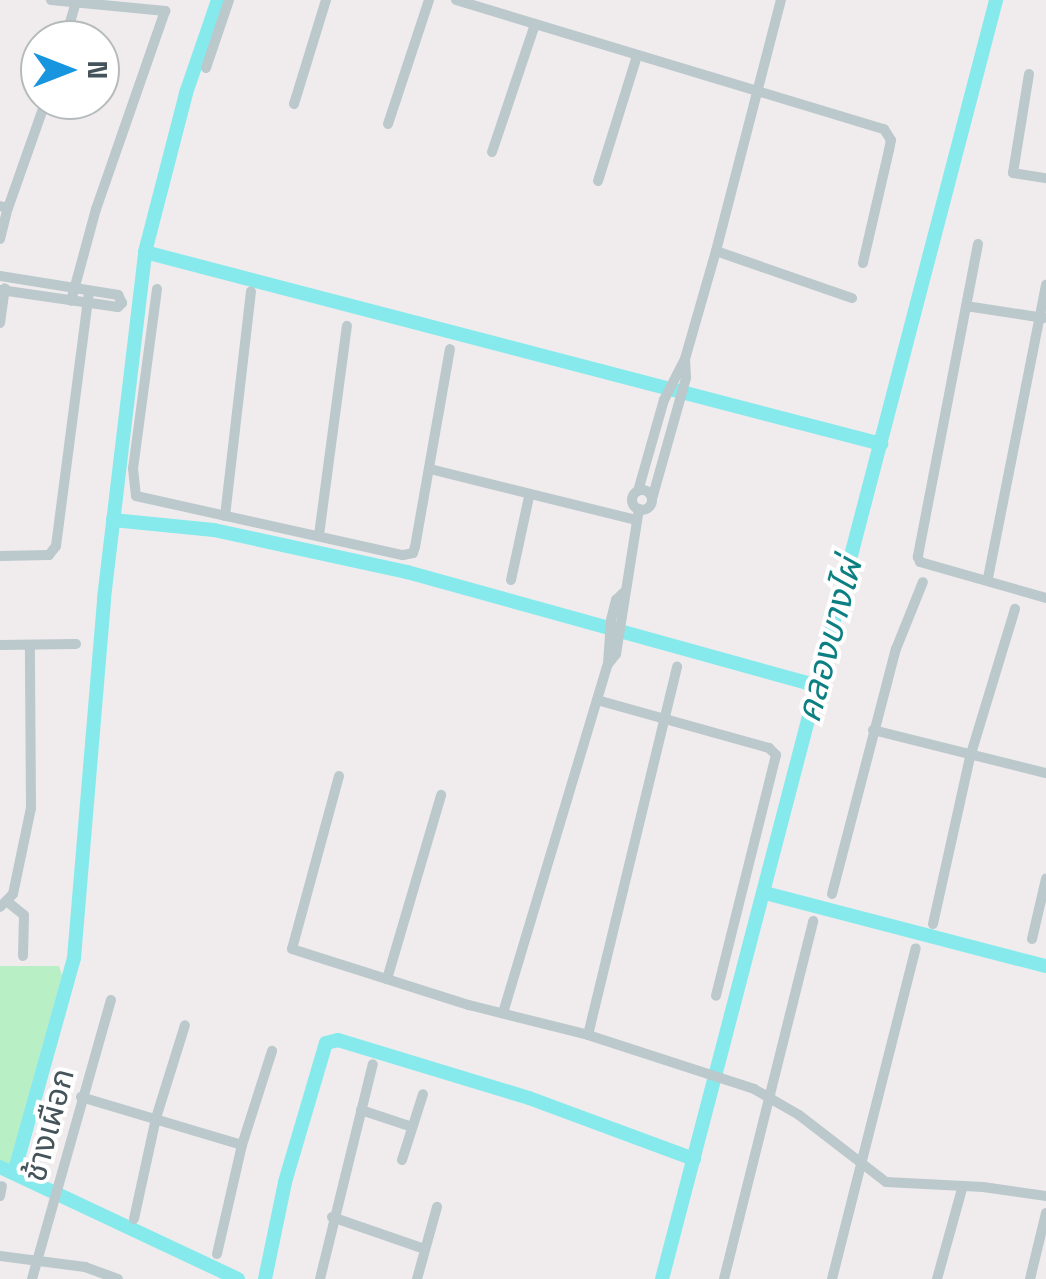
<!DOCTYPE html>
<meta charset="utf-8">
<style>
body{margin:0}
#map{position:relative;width:1046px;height:1279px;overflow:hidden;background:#f0eced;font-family:"Space Grotesk","Noto Sans Thai",sans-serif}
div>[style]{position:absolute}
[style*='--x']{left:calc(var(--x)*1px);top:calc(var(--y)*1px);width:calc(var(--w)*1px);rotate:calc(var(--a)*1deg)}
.green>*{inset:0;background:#b9efc4}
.canal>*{height:14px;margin:-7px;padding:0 7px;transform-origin:7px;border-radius:7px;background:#86eaec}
.street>*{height:10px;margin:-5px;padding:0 5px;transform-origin:5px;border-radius:5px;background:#bbc8cc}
.street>.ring{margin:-5px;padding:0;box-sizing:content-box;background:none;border:10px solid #bbc8cc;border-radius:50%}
span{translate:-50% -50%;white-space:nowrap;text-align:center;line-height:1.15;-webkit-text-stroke:8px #fff;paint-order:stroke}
.street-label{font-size:32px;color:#45545a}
.water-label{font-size:35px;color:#0c7f82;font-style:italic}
.north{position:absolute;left:20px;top:20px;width:100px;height:100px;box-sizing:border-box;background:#fff;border:2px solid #b5bbbd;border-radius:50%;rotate:90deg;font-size:28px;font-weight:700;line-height:40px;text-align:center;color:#45545a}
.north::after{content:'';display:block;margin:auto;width:35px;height:45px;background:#1795df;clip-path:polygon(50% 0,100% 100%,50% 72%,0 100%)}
</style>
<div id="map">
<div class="green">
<div style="clip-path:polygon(0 966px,59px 966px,62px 975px,9px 1166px,0 1162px)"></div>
</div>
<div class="canal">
<div style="--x:145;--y:252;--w:761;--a:14.62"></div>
<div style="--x:113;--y:520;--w:101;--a:5.7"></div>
<div style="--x:214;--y:530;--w:198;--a:12.3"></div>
<div style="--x:407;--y:572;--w:427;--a:15.5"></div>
<div style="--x:765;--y:893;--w:290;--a:14.6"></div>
<div style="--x:0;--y:1167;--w:263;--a:25.2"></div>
<div style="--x:14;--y:1173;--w:223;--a:-74.4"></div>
<div style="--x:74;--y:958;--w:361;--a:-85.2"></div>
<div style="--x:104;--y:598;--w:348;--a:-83.2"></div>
<div style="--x:145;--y:252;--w:164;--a:-75.5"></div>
<div style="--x:186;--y:93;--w:98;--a:-71"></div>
<div style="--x:265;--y:1279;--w:99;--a:-78.3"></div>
<div style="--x:285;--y:1182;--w:145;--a:-73.6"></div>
<div style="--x:326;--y:1043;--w:12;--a:-14"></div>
<div style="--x:338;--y:1040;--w:200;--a:16.9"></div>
<div style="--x:529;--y:1098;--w:176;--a:20.3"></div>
<div style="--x:662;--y:1279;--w:1322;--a:-75.36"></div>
</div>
<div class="street">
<div style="--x:51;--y:0;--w:115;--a:5.5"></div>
<div style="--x:165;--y:11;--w:210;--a:109.2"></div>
<div style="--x:96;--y:209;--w:95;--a:105.2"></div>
<div style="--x:456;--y:0;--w:447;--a:16.8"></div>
<div style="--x:884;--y:129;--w:13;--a:58"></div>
<div style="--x:891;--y:140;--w:10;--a:101"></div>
<div style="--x:889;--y:150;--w:116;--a:103"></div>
<div style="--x:65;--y:40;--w:40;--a:-74"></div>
<div style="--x:206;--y:68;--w:72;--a:-71.3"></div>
<div style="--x:1029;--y:74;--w:100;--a:99.2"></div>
<div style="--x:1013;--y:173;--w:33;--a:9"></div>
<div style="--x:294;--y:104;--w:109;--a:-72.9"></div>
<div style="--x:388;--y:124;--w:131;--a:-71.7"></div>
<div style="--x:492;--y:152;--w:135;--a:-71.4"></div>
<div style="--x:598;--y:181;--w:131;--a:-72.7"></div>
<div style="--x:0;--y:206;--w:8;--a:14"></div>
<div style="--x:8;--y:208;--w:114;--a:-70.6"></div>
<div style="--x:0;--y:239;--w:32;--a:-76"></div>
<div style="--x:978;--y:244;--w:319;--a:100.9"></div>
<div style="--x:918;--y:557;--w:5;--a:68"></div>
<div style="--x:920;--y:562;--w:131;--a:15.9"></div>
<div style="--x:716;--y:251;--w:144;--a:19.1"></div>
<div style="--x:0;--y:276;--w:120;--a:9.1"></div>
<div style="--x:118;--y:295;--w:9;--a:63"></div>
<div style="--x:122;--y:303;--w:6;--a:135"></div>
<div style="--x:118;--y:307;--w:119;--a:-171.8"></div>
<div style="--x:157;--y:289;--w:181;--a:97.6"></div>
<div style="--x:133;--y:468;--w:28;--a:84"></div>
<div style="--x:136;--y:496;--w:273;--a:12.5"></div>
<div style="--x:403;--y:555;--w:10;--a:-11"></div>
<div style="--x:413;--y:553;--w:6;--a:-72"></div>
<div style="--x:415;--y:547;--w:201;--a:-80"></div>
<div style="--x:966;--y:306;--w:79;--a:8.7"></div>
<div style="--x:0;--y:323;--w:35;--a:-82"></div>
<div style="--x:430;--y:469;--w:212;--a:13.9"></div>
<div class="ring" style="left:632px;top:490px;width:10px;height:10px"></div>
<div style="--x:638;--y:491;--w:95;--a:-74.1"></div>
<div style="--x:664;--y:400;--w:46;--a:-62.9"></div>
<div style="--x:685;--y:359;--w:112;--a:-74"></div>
<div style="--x:716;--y:251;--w:259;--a:-75.5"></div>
<div style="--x:652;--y:499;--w:126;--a:-74.3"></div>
<div style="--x:686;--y:378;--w:18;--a:-93"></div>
<div style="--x:225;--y:516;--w:226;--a:-83.4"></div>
<div style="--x:319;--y:535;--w:211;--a:-82.4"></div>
<div style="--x:0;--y:556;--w:49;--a:-1.2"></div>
<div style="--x:49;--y:555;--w:11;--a:-52"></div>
<div style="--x:56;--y:546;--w:257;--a:-82.6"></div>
<div style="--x:988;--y:578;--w:299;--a:-78.8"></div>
<div style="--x:511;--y:580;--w:85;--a:-77.8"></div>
<div style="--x:0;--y:645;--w:76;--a:-0.8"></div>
<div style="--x:608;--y:664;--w:44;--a:-86.1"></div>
<div style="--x:611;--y:620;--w:21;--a:-76"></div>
<div style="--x:616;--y:600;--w:10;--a:-45"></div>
<div style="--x:597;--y:700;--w:179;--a:15.6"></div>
<div style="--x:769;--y:748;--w:10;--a:45"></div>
<div style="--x:776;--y:755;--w:248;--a:104"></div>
<div style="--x:873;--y:730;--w:178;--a:14"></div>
<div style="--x:339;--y:776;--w:179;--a:105.2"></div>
<div style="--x:292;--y:949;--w:186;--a:17.6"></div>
<div style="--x:469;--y:1005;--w:123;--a:14.1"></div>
<div style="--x:588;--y:1035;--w:175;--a:18"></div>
<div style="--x:754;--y:1089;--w:52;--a:30"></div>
<div style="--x:799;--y:1115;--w:110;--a:37.6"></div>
<div style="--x:886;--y:1182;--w:97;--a:3"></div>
<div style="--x:983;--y:1187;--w:64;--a:8.1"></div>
<div style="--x:832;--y:894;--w:253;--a:-75.4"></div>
<div style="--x:896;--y:649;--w:72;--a:-68.1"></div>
<div style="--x:9;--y:903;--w:19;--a:39"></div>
<div style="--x:24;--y:915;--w:41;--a:91.4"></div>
<div style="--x:0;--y:907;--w:18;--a:-45"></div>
<div style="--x:13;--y:894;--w:88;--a:-78.2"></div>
<div style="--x:31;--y:808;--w:163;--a:-90.4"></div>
<div style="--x:933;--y:924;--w:171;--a:-77.5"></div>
<div style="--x:970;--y:757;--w:155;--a:-73.1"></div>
<div style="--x:1032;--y:939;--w:62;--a:-76.9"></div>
<div style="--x:387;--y:979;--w:192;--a:-73.6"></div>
<div style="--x:503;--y:1013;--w:364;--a:-73.3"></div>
<div style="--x:608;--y:664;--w:13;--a:-51"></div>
<div style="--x:616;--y:654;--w:147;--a:-81"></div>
<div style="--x:588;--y:1035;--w:379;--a:-76.4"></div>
<div style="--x:81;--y:1097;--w:168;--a:16.6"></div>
<div style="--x:361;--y:1110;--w:54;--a:18.4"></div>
<div style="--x:402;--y:1160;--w:69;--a:-72.3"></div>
<div style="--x:0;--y:1196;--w:10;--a:-79"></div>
<div style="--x:332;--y:1217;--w:98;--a:19"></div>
<div style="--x:134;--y:1219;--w:103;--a:-77.7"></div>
<div style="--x:156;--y:1118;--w:97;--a:-72.7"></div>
<div style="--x:217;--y:1254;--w:112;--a:-77.1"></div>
<div style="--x:242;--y:1145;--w:99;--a:-72.3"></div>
<div style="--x:0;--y:1256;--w:86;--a:7.4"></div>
<div style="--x:85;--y:1267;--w:35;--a:20"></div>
<div style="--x:32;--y:1279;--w:290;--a:-74.2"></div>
<div style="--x:320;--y:1279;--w:221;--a:-76.2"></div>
<div style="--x:417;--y:1279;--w:75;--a:-74.5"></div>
<div style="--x:724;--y:1279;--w:369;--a:-76"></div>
<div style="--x:832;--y:1279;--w:341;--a:-75.8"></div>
<div style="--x:937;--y:1279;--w:93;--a:-74.5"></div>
<div style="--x:1030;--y:1279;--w:68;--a:-76.4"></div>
</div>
<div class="street-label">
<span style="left:49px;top:1125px;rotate:-75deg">ช้างเผือก</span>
</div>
<div class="water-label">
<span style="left:829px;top:640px;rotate:-75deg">คลองบางไผ่</span>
</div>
<div class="north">N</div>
</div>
